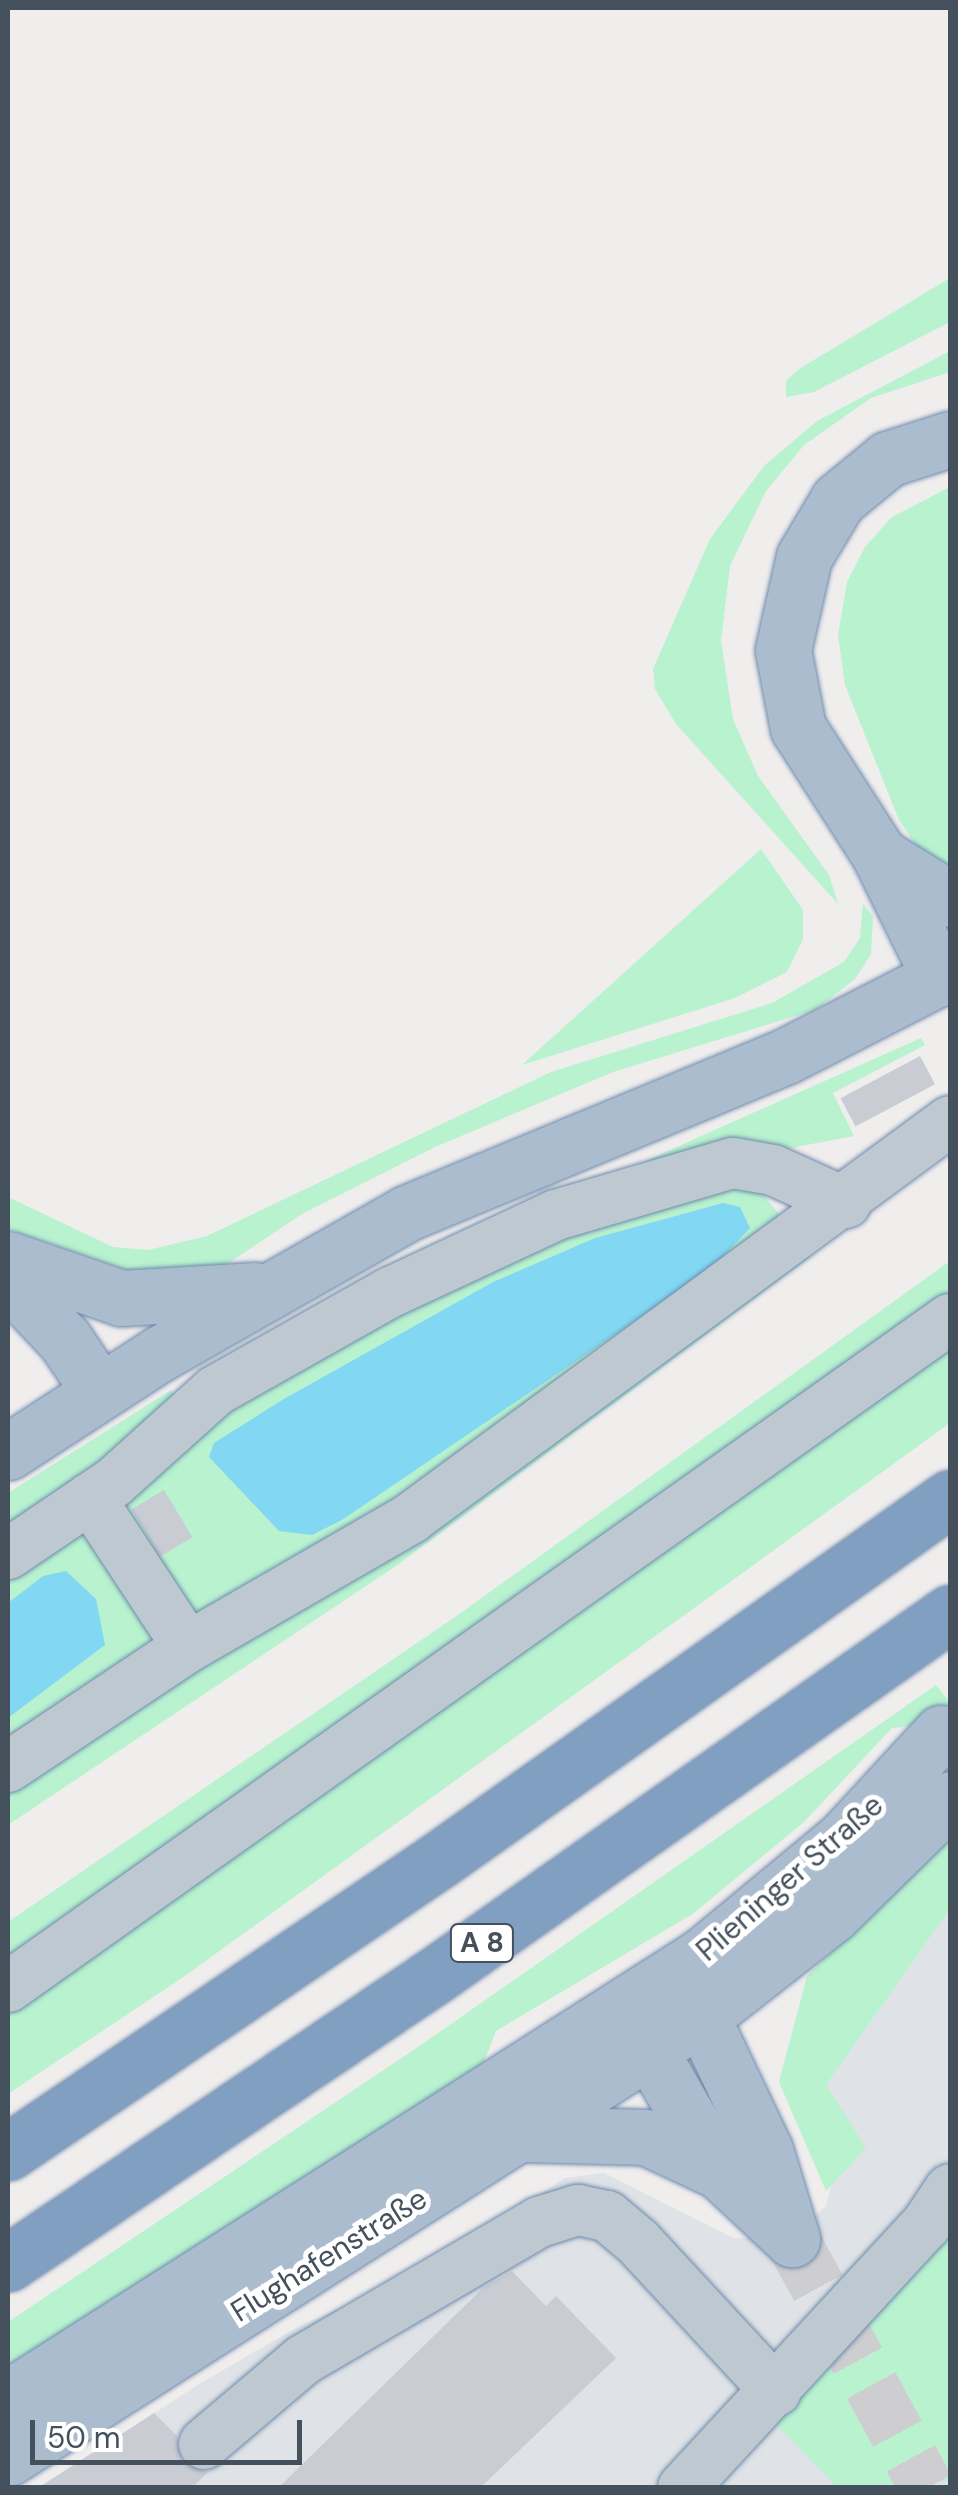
<!DOCTYPE html>
<meta charset="utf-8">
<style>
body{margin:0}
#map{position:relative;width:958px;height:2495px;overflow:hidden;background:#f0eded;font-family:"DM Sans",sans-serif}
div>[style]{position:absolute}
[style*='--x']{left:calc(var(--x)*1px);top:calc(var(--y)*1px);width:calc(var(--w)*1px);rotate:calc(var(--a)*1deg)}
.airport>*{inset:0;background:#dfe2e6}
.green>*{inset:0;background:#b8f2cf}
.water>*{inset:0;background:#82d8f2}
.building>*{inset:0;background:#c9ccd3;transform-origin:0 0}
.major-tunnel>*{height:55px;margin-top:-27.5px;transform-origin:0;background:repeating-linear-gradient(90deg,#ceced0 0 55px,transparent 0 83px)}
.roads{filter:drop-shadow(0 0 2px #6d8aac) drop-shadow(0 0 2px #6d8aac)}
.minor>*{height:50px;margin:-25px;padding:0 25px;transform-origin:25px;border-radius:25px;background:#bdc8d1}
.major>*{height:55px;margin:-27.5px;padding:0 27.5px;transform-origin:27.5px;border-radius:27.5px;background:#abbccf}
.highway>*{height:55px;margin:-27.5px;padding:0 27.5px;transform-origin:27.5px;border-radius:27.5px;background:#819fc0}
span{translate:-50% -50%;white-space:nowrap;text-align:center;line-height:1.15;-webkit-text-stroke:10px #fff;paint-order:stroke}
.shield-label span{padding:2px 8px;background:#fff;border:2px solid;border-radius:8px;-webkit-text-stroke-width:0}
.shield-label{font-size:28px;color:#44515c;font-weight:700}
.street-label{font-size:30px;color:#44515c}
.frame{position:absolute;inset:0;border:10px solid #44515c;pointer-events:none}
.scale{position:absolute;left:30px;top:2420px;width:272px;height:45px;box-sizing:border-box;border:5px solid #44515c;border-top:0;padding-left:12px;font-size:30px;line-height:35px;white-space:nowrap;color:#44515c;-webkit-text-stroke:8px #fff;paint-order:stroke}
</style>
<div id="map">
<div class="airport">
<div style="clip-path:polygon(950px 1909px,950px 2487px,38px 2488px,201px 2383px,301px 2325px,395px 2285px,565px 2178px,604px 2173px,733px 2238px,792px 2239px,826px 2206px,835px 2169px,826px 2085px)"></div>
</div>
<div class="green">
<div style="clip-path:polygon(950px 278px,950px 322px,814px 392px,786px 397px,786px 381px,799px 369px)"></div>
<div style="clip-path:polygon(950px 351px,950px 372px,871px 398px,804px 445px,766px 491px,730px 566px,721px 641px,733px 719px,758px 776px,829px 875px,838px 904px,676px 724px,655px 689px,653px 669px,710px 539px,764px 466px,817px 421px)"></div>
<div style="clip-path:polygon(950px 487px,950px 868px,920px 851px,899px 820px,845px 685px,838px 635px,847px 582px,865px 547px,892px 517px)"></div>
<div style="clip-path:polygon(761px 849px,803px 910px,803px 939px,787px 972px,735px 998px,522px 1065px)"></div>
<div style="clip-path:polygon(863px 904px,873px 916px,871px 954px,855px 979px,815px 1010px,613px 1072px,435px 1147px,302px 1214px,224px 1266px,165px 1283px,8px 1229px,8px 1197px,113px 1247px,148px 1250px,207px 1236px,551px 1072px,772px 1003px,844px 962px,860px 938px)"></div>
<div style="clip-path:polygon(921px 1038px,925px 1045px,833px 1093px,854px 1136px,780px 1150px,759px 1190px,813px 1255px,396px 1566px,8px 1825px,8px 1493px,171px 1390px,196px 1422px,623px 1171px)"></div>
<div style="clip-path:polygon(950px 1261px,950px 1423px,182px 1978px,8px 2094px,8px 1922px,458px 1615px)"></div>
<div style="clip-path:polygon(936px 1685px,950px 1702px,950px 1738px,929px 1724px,892px 1728px,804px 1822px,694px 1913px,496px 2031px,482px 2067px,8px 2374px,8px 2322px,421px 2045px)"></div>
<div style="clip-path:polygon(950px 1837px,950px 1909px,826px 2085px,866px 2148px,826px 2191px,779px 2082px,807px 1976px)"></div>
<div style="clip-path:polygon(950px 2220px,950px 2481px,837px 2487px,773px 2421px)"></div>
</div>
<div class="water">
<div style="clip-path:polygon(723px 1203px,740px 1207px,750px 1228px,710px 1270px,342px 1520px,312px 1535px,279px 1531px,209px 1457px,214px 1443px,282px 1400px,493px 1282px,595px 1238px)"></div>
<div style="clip-path:polygon(66px 1571px,96px 1599px,105px 1645px,8px 1718px,8px 1603px,43px 1576px)"></div>
</div>
<div class="building">
<div style="left:920px;top:1056px;width:32px;height:90px;rotate:62deg"></div>
<div style="left:164px;top:1490px;width:55px;height:38px;rotate:59deg"></div>
<div style="clip-path:polygon(512px 2271px,546px 2306px,556px 2296px,616px 2358px,480px 2488px,278px 2488px,484px 2287px)"></div>
<div style="clip-path:polygon(154px 2413px,177px 2436px,183px 2463px,208px 2472px,192px 2488px,38px 2488px)"></div>
</div>
<div class="major-tunnel">
<div style="--x:792;--y:2239;--w:283;--a:61.5"></div>
</div>
<div class="roads">
<div class="minor">
<div style="--x:90;--y:1498;--w:178;--a:56.7"></div>
<div style="--x:8;--y:1554;--w:127;--a:-34.1"></div>
<div style="--x:113;--y:1483;--w:137;--a:-42"></div>
<div style="--x:215;--y:1391;--w:202;--a:-29.4"></div>
<div style="--x:391;--y:1292;--w:182;--a:-25"></div>
<div style="--x:556;--y:1215;--w:184;--a:-16.4"></div>
<div style="--x:733;--y:1163;--w:41;--a:9.9"></div>
<div style="--x:773;--y:1170;--w:80;--a:24.3"></div>
<div style="--x:8;--y:1767;--w:216;--a:-33.7"></div>
<div style="--x:188;--y:1647;--w:258;--a:-30"></div>
<div style="--x:411;--y:1518;--w:669;--a:-36.37"></div>
<div style="--x:8;--y:1987;--w:1155;--a:-35.34"></div>
<div style="--x:204;--y:2444;--w:130;--a:-40.3"></div>
<div style="--x:303;--y:2360;--w:273;--a:-30.3"></div>
<div style="--x:539;--y:2222;--w:41;--a:-17.1"></div>
<div style="--x:578;--y:2210;--w:30;--a:12"></div>
<div style="--x:607;--y:2216;--w:40;--a:40"></div>
<div style="--x:638;--y:2242;--w:203;--a:47.2"></div>
<div style="--x:683;--y:2488;--w:358;--a:-47.3"></div>
<div style="--x:926;--y:2225;--w:43;--a:-56.3"></div>
</div>
<div class="major">
<div style="--x:881;--y:856;--w:81;--a:31.9"></div>
<div style="--x:940;--y:978;--w:138;--a:-116.2"></div>
<div style="--x:879;--y:854;--w:150;--a:-122.7"></div>
<div style="--x:798;--y:728;--w:79;--a:-100.9"></div>
<div style="--x:783;--y:650;--w:95;--a:-77.3"></div>
<div style="--x:804;--y:557;--w:66;--a:-59.2"></div>
<div style="--x:838;--y:500;--w:65;--a:-39.4"></div>
<div style="--x:888;--y:459;--w:65;--a:-17.9"></div>
<div style="--x:8;--y:1259;--w:120;--a:19"></div>
<div style="--x:121;--y:1298;--w:134;--a:-3.4"></div>
<div style="--x:8;--y:1280;--w:83;--a:46.5"></div>
<div style="--x:65;--y:1340;--w:61;--a:56.3"></div>
<div style="--x:8;--y:1452;--w:180;--a:-33"></div>
<div style="--x:159;--y:1354;--w:285;--a:-29.6"></div>
<div style="--x:407;--y:1213;--w:408;--a:-22.5"></div>
<div style="--x:784;--y:1057;--w:186;--a:-27.1"></div>
<div style="--x:686;--y:1984;--w:184;--a:64.6"></div>
<div style="--x:765;--y:2150;--w:93;--a:73.1"></div>
<div style="--x:631;--y:2018;--w:177;--a:60.1"></div>
<div style="--x:719;--y:2171;--w:100;--a:43"></div>
<div style="--x:524;--y:2134;--w:122;--a:1.4"></div>
<div style="--x:646;--y:2137;--w:81;--a:25"></div>
<div style="--x:8;--y:2398;--w:824;--a:-32.51"></div>
<div style="--x:703;--y:1955;--w:183;--a:-39.7"></div>
<div style="--x:844;--y:1838;--w:143;--a:-47.3"></div>
<div style="--x:8;--y:2458;--w:824;--a:-32.46"></div>
<div style="--x:703;--y:2016;--w:164;--a:-38.1"></div>
<div style="--x:832;--y:1915;--w:165;--a:-44.5"></div>
</div>
<div class="highway">
<div style="--x:8;--y:2152;--w:521;--a:-34.12"></div>
<div style="--x:439;--y:1860;--w:626;--a:-35.31"></div>
<div style="--x:8;--y:2263;--w:517;--a:-33.97"></div>
<div style="--x:437;--y:1974;--w:627;--a:-35.13"></div>
</div>
</div>
<div class="shield-label">
<span style="left:482px;top:1943px">A 8</span>
</div>
<div class="street-label">
<span style="left:790px;top:1878px;rotate:-41deg">Plieninger Straße</span>
<span style="left:329px;top:2255px;rotate:-32deg">Flughafenstraße</span>
</div>
<div class="frame"></div>
<div class="scale">50 m</div>
</div>
